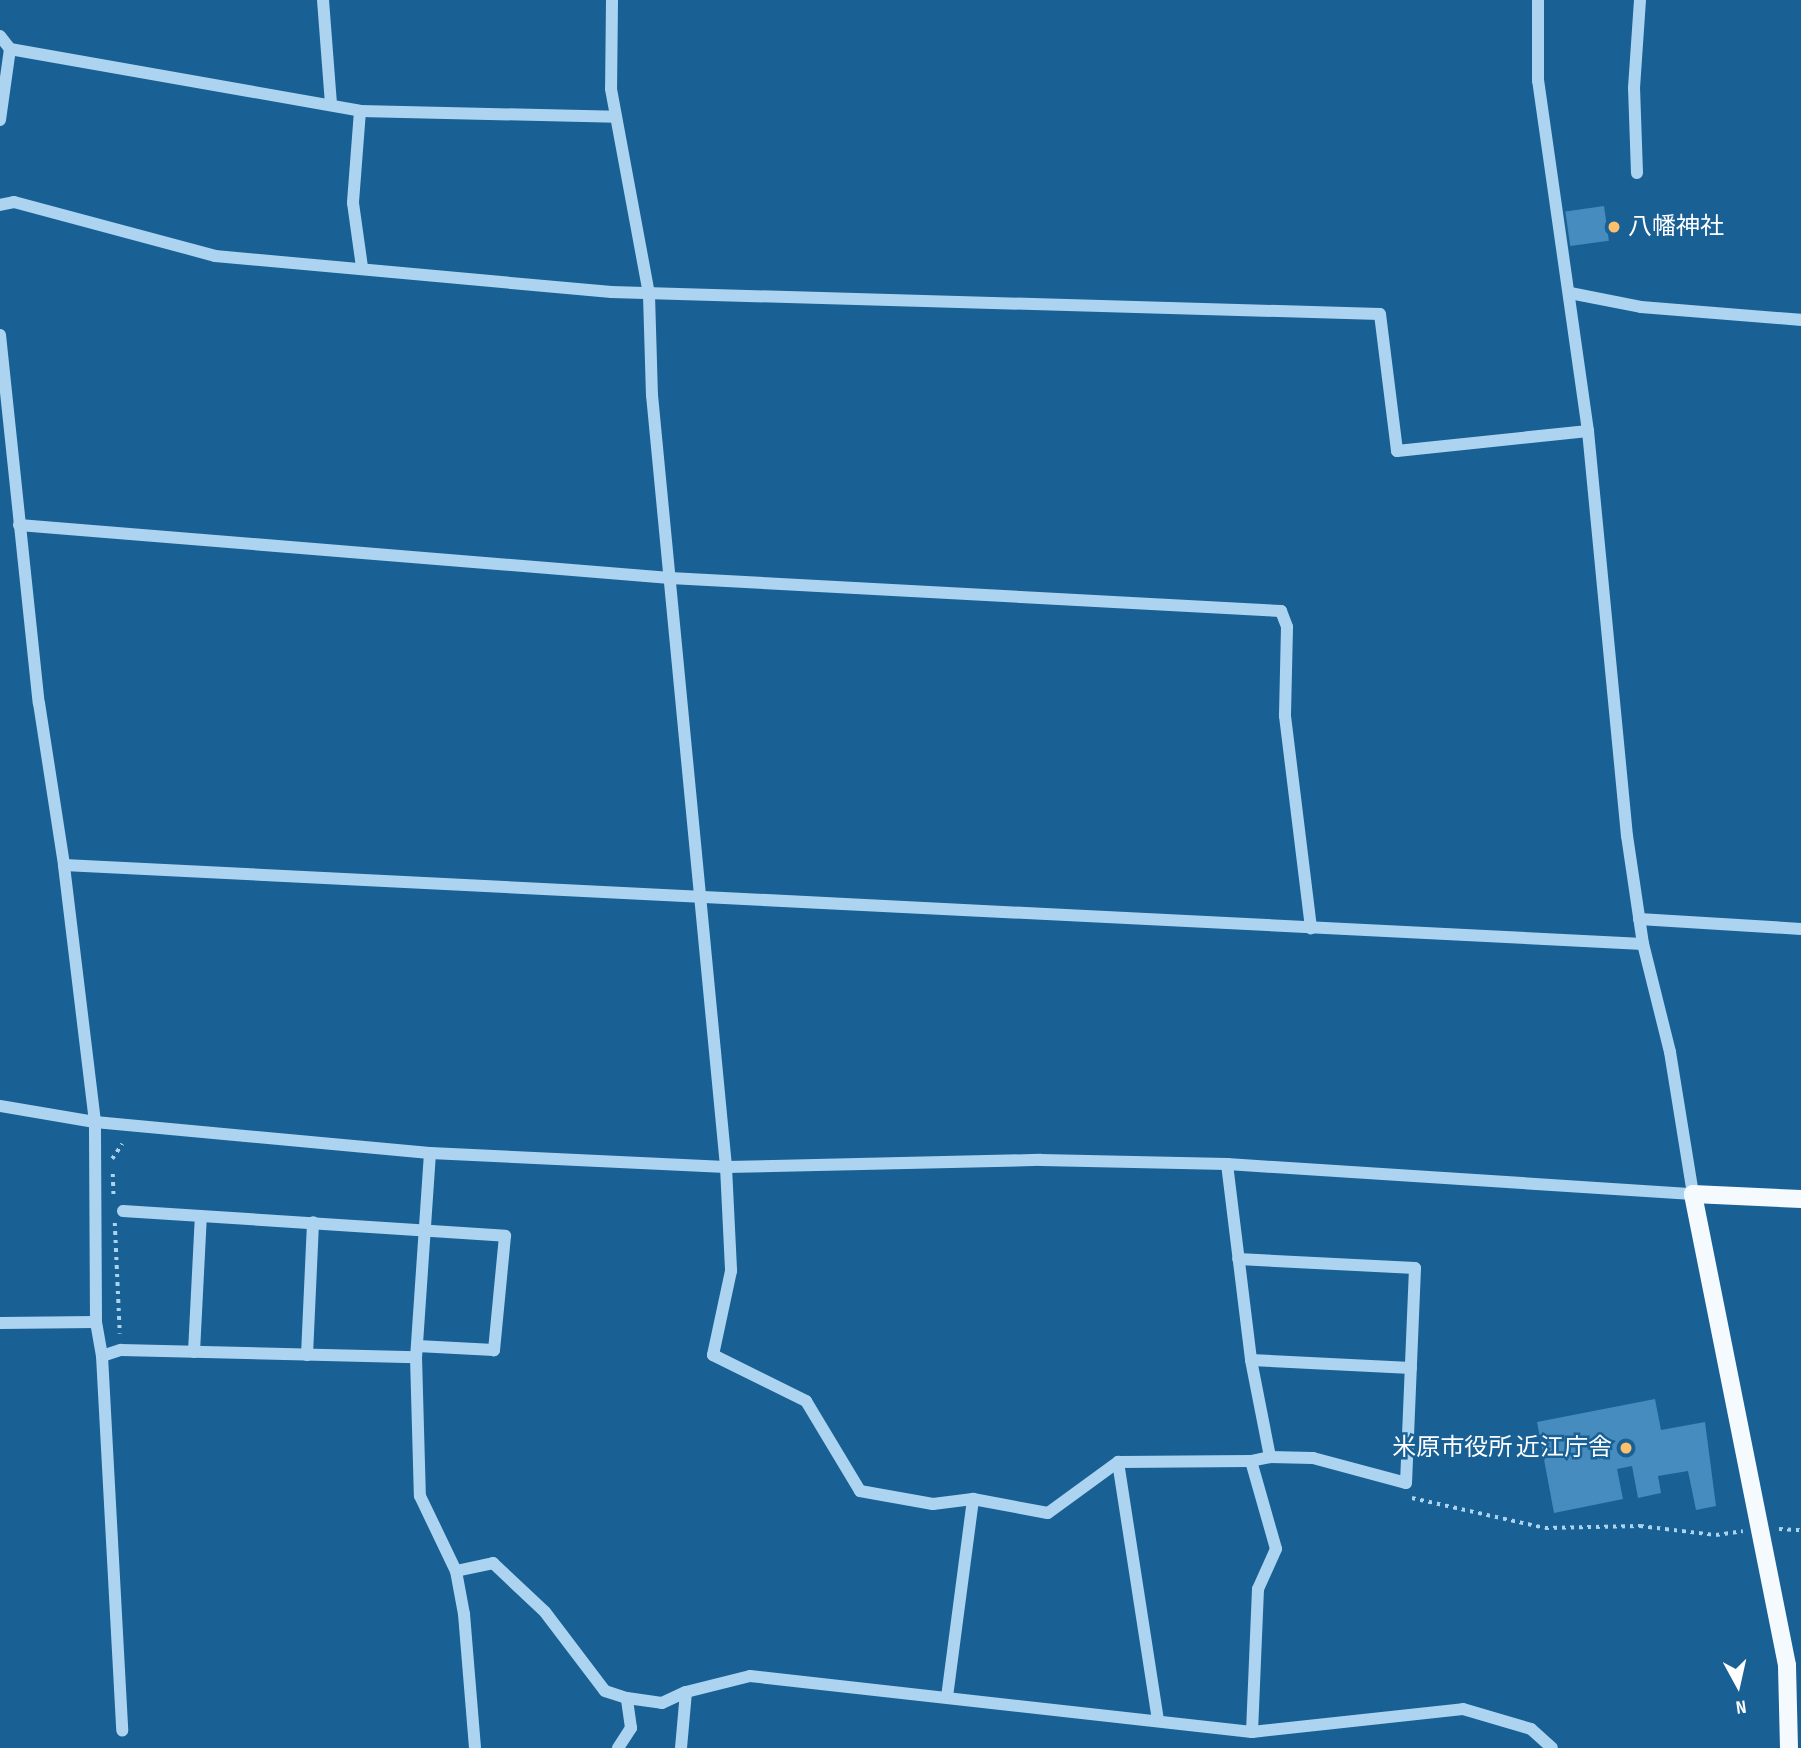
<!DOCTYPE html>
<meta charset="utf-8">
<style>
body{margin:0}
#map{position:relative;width:1801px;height:1748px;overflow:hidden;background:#196095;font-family:"Sofia Sans Condensed","Noto Sans JP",sans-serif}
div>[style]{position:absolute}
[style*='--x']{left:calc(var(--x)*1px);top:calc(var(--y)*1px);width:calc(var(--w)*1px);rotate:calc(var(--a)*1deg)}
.building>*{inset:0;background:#468cbe;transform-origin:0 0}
.path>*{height:3.5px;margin-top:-1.75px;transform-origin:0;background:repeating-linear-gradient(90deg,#acd4f0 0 3.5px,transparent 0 8.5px)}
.minor>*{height:12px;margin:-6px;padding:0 6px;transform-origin:6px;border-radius:6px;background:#acd4f0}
.major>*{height:18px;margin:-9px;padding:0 9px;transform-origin:9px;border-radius:9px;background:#f5faff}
.dots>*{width:19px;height:19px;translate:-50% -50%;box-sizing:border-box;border:4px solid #196095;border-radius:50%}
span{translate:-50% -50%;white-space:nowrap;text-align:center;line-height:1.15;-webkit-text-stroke:5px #196095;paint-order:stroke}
.poi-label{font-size:24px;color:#fff}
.left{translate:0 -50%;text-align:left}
.right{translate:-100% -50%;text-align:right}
.north{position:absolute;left:1703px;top:1650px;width:70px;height:70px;-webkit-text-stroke:5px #196095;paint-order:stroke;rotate:172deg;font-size:19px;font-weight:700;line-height:28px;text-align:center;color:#fff}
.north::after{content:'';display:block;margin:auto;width:24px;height:32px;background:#fff;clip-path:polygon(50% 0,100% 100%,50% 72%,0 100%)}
</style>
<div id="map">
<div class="building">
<div style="left:1604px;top:206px;width:35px;height:39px;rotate:82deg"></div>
<div style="clip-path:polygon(1655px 1399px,1661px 1430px,1705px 1422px,1716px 1506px,1696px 1510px,1688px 1471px,1658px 1476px,1661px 1493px,1638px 1498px,1632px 1466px,1617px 1469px,1623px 1499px,1554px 1513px,1537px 1422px)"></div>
</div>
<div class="path">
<div style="--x:112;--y:1159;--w:18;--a:-56"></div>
<div style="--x:113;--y:1174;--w:24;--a:88"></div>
<div style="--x:115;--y:1223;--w:111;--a:87.4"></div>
<div style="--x:1412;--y:1498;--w:136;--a:12.7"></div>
<div style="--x:1545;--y:1528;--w:95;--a:-1.2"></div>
<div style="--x:1640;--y:1526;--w:77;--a:6.8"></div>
<div style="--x:1716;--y:1535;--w:27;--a:-8"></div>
<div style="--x:1779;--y:1529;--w:22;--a:3"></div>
</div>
<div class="minor">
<div style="--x:323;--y:0;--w:103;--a:85.6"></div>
<div style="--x:612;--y:0;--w:89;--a:90.6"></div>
<div style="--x:611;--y:89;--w:209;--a:79.5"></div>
<div style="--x:649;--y:295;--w:100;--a:88.3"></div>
<div style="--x:652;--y:395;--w:776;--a:84.52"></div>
<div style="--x:726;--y:1167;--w:104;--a:87.2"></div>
<div style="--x:731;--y:1271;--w:86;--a:102.1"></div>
<div style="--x:713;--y:1355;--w:104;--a:26.3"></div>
<div style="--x:806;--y:1401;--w:105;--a:59"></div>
<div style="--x:860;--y:1491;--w:74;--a:10.1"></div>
<div style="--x:933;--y:1504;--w:40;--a:-7.1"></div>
<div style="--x:973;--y:1499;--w:76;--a:10.6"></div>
<div style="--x:1048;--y:1513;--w:87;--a:-36.1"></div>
<div style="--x:1118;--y:1462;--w:133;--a:-0.4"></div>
<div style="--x:1251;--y:1461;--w:19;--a:-12"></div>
<div style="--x:1270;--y:1457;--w:43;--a:1.3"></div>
<div style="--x:1313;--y:1458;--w:96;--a:15"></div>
<div style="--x:1406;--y:1483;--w:215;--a:-87.6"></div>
<div style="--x:1415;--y:1268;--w:177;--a:-177.1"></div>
<div style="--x:0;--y:36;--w:16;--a:52"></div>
<div style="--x:10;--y:49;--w:355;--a:10"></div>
<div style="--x:360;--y:111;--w:92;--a:94.4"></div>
<div style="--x:353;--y:203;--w:65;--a:82"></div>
<div style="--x:360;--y:111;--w:256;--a:1.3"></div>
<div style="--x:0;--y:120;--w:72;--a:-82"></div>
<div style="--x:1637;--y:173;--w:85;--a:-92"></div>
<div style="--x:1634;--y:88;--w:88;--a:-86.1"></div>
<div style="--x:0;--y:205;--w:14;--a:-12"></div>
<div style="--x:14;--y:202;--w:208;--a:15"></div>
<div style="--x:215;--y:256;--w:398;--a:5.2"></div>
<div style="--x:611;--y:292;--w:769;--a:1.64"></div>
<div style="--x:1380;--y:314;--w:138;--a:82.9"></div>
<div style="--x:1397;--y:451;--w:192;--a:-6"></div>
<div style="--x:1570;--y:293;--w:72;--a:11.2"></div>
<div style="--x:1641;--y:307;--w:161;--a:4.6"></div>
<div style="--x:0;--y:335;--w:370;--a:84"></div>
<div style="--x:39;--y:703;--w:164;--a:81.2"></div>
<div style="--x:19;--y:525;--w:653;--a:4.65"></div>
<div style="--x:670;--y:578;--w:612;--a:3.09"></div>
<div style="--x:1281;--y:611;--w:17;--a:69"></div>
<div style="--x:1287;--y:627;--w:89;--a:91.3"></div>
<div style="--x:1285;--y:716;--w:214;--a:83"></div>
<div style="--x:1639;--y:919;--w:162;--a:3.5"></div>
<div style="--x:0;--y:1106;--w:96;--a:9.6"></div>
<div style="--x:95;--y:1122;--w:336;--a:5.3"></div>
<div style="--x:430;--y:1153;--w:296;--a:2.7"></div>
<div style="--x:726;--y:1167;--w:315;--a:-1.3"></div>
<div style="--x:1041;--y:1160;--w:186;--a:1.2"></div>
<div style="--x:1227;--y:1164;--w:467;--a:3.7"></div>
<div style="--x:1693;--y:1194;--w:144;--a:-99.2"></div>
<div style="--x:1670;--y:1052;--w:111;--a:-104"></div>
<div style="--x:1643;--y:944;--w:109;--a:-98.4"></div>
<div style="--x:1627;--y:836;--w:407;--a:-95.5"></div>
<div style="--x:1588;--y:431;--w:354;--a:-98.1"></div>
<div style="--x:1538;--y:81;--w:81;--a:-90"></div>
<div style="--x:430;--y:1153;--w:204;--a:93.9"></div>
<div style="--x:416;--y:1357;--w:139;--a:88.4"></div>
<div style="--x:420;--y:1496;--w:83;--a:64.4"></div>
<div style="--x:456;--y:1571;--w:44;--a:79.5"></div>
<div style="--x:464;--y:1614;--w:134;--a:85.3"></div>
<div style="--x:1227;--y:1164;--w:197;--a:83"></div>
<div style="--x:1251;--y:1360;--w:99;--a:78.9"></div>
<div style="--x:123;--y:1211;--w:383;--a:3.7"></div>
<div style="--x:505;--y:1236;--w:115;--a:95.5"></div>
<div style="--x:494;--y:1350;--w:77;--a:-177"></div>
<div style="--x:96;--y:1322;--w:35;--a:80"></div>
<div style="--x:102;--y:1356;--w:20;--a:-18"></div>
<div style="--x:121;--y:1350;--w:295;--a:1.4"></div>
<div style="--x:0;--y:1323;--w:96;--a:-0.6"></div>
<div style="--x:96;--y:1322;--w:200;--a:-90.3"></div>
<div style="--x:95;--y:1122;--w:259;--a:-96.9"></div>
<div style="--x:64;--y:865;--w:1581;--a:2.86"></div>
<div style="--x:194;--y:1352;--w:136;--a:-87.1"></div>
<div style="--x:307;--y:1355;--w:133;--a:-87.4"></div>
<div style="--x:102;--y:1356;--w:375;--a:86.9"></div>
<div style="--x:1251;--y:1360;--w:160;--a:2.9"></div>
<div style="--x:1251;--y:1461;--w:91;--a:74.1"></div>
<div style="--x:1276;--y:1549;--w:44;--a:114.2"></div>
<div style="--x:1258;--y:1589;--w:143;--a:92.4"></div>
<div style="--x:1118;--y:1462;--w:260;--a:81.2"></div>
<div style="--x:456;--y:1571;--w:38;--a:-12"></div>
<div style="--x:493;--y:1563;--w:71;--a:43.3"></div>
<div style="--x:545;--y:1612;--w:99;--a:52.8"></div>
<div style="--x:605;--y:1691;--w:23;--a:18"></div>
<div style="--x:627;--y:1698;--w:35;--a:8"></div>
<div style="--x:662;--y:1703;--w:26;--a:-25"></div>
<div style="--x:686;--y:1692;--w:66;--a:-14"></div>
<div style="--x:750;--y:1676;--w:505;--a:6.37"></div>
<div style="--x:1252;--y:1732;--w:212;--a:-6.2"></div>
<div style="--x:1463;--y:1709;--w:71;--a:16.4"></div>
<div style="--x:1531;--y:1729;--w:28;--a:42"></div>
<div style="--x:947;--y:1697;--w:200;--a:-82.5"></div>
<div style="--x:618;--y:1748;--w:24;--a:-57"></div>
<div style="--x:631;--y:1728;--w:30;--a:-98"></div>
<div style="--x:681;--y:1748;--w:56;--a:-84.9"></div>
</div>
<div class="major">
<div style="--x:1789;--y:1748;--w:83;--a:-91.4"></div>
<div style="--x:1787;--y:1665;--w:480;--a:-101.3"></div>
<div style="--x:1693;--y:1194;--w:108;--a:2.7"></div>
</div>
<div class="dots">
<div style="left:1614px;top:227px;background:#ffc06b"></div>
<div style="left:1626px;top:1448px;background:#ffc06b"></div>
</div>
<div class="poi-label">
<span class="left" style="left:1628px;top:227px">八幡神社</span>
<span class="right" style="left:1612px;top:1448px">米原市役所 近江庁舎</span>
</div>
<div class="north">N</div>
</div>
